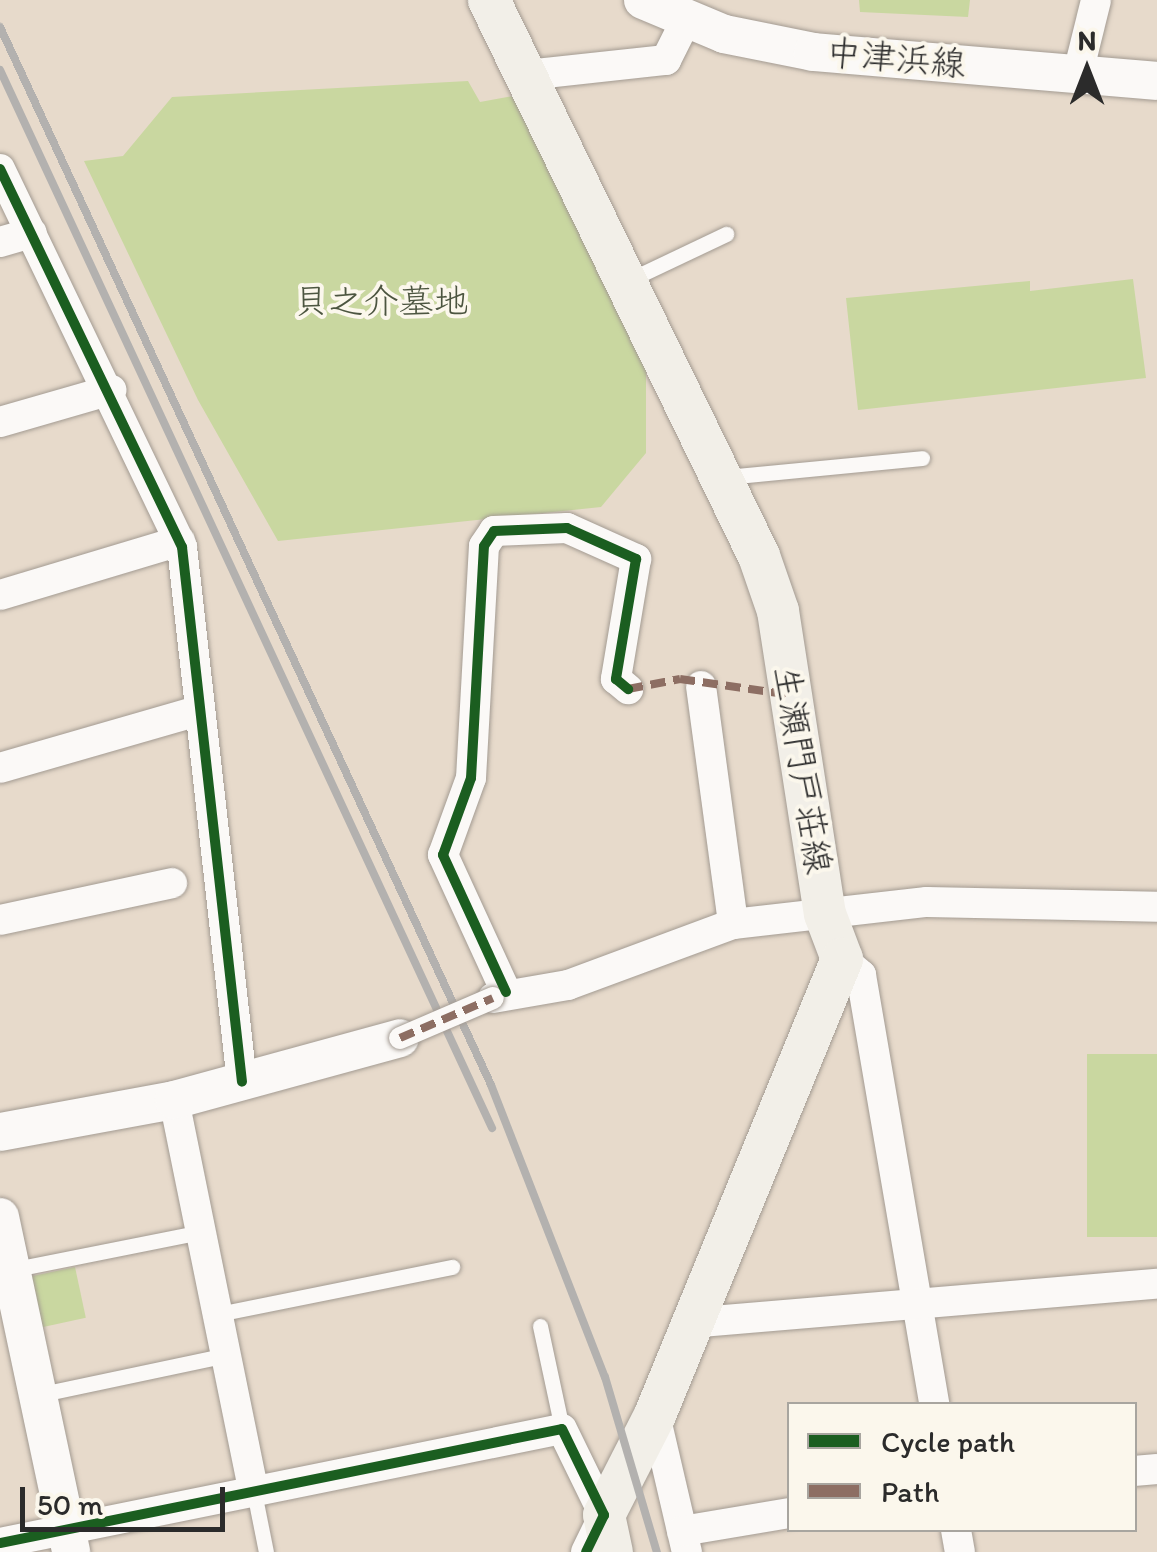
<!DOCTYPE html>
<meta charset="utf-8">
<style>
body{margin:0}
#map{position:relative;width:1157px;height:1552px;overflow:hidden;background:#e7dacb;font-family:Itim,"Klee One",sans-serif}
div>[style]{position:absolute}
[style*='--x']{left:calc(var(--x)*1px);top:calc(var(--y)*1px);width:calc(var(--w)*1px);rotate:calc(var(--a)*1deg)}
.green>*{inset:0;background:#c9d7a0;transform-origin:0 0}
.roads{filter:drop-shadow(0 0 2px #a39b92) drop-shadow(0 0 2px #a39b92)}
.service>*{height:15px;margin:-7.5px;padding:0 7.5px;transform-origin:7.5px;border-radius:7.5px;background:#fbf9f7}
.minor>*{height:30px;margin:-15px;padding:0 15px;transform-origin:15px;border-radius:15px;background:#fbf9f7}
.tertiary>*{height:38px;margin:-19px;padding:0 19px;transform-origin:19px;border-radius:19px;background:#fbf9f7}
.secondary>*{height:42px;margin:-21px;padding:0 21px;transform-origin:21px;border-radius:21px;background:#f2efe8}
.rail>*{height:8px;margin:-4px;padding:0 4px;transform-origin:4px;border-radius:4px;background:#b3b1af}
.bridges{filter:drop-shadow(0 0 2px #a39b92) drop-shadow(0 0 2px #a39b92)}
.pedestrian-bridge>*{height:22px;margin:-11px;padding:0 11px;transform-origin:11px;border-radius:11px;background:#fbf9f7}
.quiet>*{height:8px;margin-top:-4px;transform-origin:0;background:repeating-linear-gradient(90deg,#8d6e63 0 15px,transparent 0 23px)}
.cycleway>*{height:10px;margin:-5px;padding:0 5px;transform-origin:5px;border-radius:5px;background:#1b5e20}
span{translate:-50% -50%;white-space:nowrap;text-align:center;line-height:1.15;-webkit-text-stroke:8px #fbf7ec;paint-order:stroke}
.street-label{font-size:35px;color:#2b2b2b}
.park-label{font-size:35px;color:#4c5540}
.legend{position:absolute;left:787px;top:1402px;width:350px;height:130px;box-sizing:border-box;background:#fbf7ec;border:2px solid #a8a59f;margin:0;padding:12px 18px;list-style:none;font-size:30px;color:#2b2b2b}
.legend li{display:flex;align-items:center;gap:20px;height:50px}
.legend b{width:50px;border:2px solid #a8a59f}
.north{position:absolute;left:1037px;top:20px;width:100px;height:100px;-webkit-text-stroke:8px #fbf7ec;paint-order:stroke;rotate:0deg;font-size:28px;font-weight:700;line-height:40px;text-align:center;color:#2b2b2b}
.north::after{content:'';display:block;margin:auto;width:35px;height:45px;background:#2b2b2b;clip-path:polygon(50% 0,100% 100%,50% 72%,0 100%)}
.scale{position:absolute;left:20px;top:1487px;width:205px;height:45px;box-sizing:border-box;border:5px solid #2b2b2b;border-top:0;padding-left:12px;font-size:30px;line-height:35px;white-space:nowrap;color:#2b2b2b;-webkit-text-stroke:8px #fbf7ec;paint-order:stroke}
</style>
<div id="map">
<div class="green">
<div style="clip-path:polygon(859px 0,970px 0,968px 17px,860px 12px)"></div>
<div style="clip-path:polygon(468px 81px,480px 102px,513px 96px,646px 365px,646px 453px,601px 507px,278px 541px,198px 400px,84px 161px,123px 156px,172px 97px)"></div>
<div style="clip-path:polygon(1133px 279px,1146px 378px,858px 410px,846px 298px,1030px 281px,1030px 291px)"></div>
<div style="left:1157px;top:1054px;width:183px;height:70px;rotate:90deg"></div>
<div style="left:75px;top:1267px;width:52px;height:47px;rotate:78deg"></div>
</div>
<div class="roads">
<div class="service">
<div style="--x:627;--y:281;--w:110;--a:-25.4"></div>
<div style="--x:726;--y:477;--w:197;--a:-5.5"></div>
<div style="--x:11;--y:1270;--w:194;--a:-11.3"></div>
<div style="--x:218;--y:1314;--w:239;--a:-11.4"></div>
<div style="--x:540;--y:1326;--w:105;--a:77.9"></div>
<div style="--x:37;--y:1395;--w:193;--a:-11.9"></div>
<div style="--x:254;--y:1492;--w:61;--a:78.7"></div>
</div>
<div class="minor">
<div style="--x:1078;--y:73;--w:75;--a:-76.1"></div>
<div style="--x:527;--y:75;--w:140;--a:-6.2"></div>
<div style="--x:666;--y:60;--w:42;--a:-63.4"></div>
<div style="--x:0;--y:169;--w:420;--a:64.3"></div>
<div style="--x:182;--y:547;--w:538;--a:83.6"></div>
<div style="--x:0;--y:242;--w:33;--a:-16"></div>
<div style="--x:0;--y:422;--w:116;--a:-16.1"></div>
<div style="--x:0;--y:595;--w:188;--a:-16.7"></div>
<div style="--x:701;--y:686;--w:240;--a:82.3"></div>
<div style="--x:0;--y:768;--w:206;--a:-16.1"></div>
<div style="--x:0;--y:920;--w:176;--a:-12.1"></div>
<div style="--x:842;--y:959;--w:25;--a:40"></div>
<div style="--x:861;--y:975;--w:435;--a:80.3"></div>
<div style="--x:506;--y:992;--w:151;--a:-114.7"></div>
<div style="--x:443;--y:855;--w:82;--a:-70"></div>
<div style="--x:471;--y:778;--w:232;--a:-86.8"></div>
<div style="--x:484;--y:546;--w:18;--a:-56"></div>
<div style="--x:494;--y:531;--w:73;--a:-2.4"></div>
<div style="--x:567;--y:528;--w:76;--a:24.2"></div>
<div style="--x:636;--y:559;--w:122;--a:99.5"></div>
<div style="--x:616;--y:679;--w:16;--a:40"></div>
<div style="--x:493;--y:998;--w:76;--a:-9.8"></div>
<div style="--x:568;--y:985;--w:176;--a:-20.3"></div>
<div style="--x:733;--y:924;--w:195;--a:-6.5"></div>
<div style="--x:927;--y:902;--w:230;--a:1.2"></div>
<div style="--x:174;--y:1100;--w:400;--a:78.5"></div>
<div style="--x:689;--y:1323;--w:470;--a:-4.8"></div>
<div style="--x:655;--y:1415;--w:141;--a:76.9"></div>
<div style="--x:1134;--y:1471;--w:23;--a:-5"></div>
<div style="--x:956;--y:1530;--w:22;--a:80"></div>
<div style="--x:682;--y:1531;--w:109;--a:-9.5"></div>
<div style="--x:0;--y:1543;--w:573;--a:-11.47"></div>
<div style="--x:562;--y:1429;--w:96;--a:64"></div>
<div style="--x:604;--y:1515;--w:41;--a:115.9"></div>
</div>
<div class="tertiary">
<div style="--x:643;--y:0;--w:88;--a:22.8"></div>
<div style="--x:724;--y:34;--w:91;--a:11.4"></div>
<div style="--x:813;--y:52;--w:345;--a:4.8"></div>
<div style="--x:0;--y:1132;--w:177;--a:-10.4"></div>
<div style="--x:174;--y:1100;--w:234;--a:-15.3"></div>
<div style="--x:0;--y:1217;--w:342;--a:78"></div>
</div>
<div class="secondary">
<div style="--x:489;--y:0;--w:618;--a:64.1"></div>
<div style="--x:759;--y:556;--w:58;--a:70.9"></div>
<div style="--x:778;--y:611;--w:307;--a:81.2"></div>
<div style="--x:825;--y:914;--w:48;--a:69.3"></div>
<div style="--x:842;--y:959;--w:493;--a:112.3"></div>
<div style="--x:655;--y:1415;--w:112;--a:117"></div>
<div style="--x:604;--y:1515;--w:38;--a:78"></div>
</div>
</div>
<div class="rail">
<div style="--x:0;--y:27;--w:1166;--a:65.1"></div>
<div style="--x:491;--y:1085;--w:313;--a:68.7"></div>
<div style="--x:605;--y:1377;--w:183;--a:73.5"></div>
<div style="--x:0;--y:70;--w:1167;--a:65.06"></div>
</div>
<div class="bridges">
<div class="pedestrian-bridge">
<div style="--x:400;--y:1038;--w:101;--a:-23.3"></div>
</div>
</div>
<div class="quiet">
<div style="--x:628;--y:689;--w:53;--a:-10.9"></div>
<div style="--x:680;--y:679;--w:113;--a:8.1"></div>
<div style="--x:400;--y:1038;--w:101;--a:-23.3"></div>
</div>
<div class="cycleway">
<div style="--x:0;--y:169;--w:420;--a:64.3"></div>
<div style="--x:182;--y:547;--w:538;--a:83.6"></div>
<div style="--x:506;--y:992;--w:151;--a:-114.7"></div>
<div style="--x:443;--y:855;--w:82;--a:-70"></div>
<div style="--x:471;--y:778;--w:232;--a:-86.8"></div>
<div style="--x:484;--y:546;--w:18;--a:-56"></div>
<div style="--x:494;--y:531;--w:73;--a:-2.4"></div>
<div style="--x:567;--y:528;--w:76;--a:24.2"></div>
<div style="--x:636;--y:559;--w:122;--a:99.5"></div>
<div style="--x:616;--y:679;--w:16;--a:40"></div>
<div style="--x:0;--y:1543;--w:573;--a:-11.47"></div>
<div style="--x:562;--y:1429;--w:96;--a:64"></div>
<div style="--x:604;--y:1515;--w:41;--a:115.9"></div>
</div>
<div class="street-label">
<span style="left:896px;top:58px;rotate:5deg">中津浜線</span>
<span style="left:803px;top:770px;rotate:81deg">生瀬門戸荘線</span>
</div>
<div class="park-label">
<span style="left:381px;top:301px">貝之介墓地</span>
</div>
<ul class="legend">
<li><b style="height:12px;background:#1b5e20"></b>Cycle path</li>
<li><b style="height:12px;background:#8d6e63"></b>Path</li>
</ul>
<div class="north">N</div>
<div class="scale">50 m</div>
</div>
